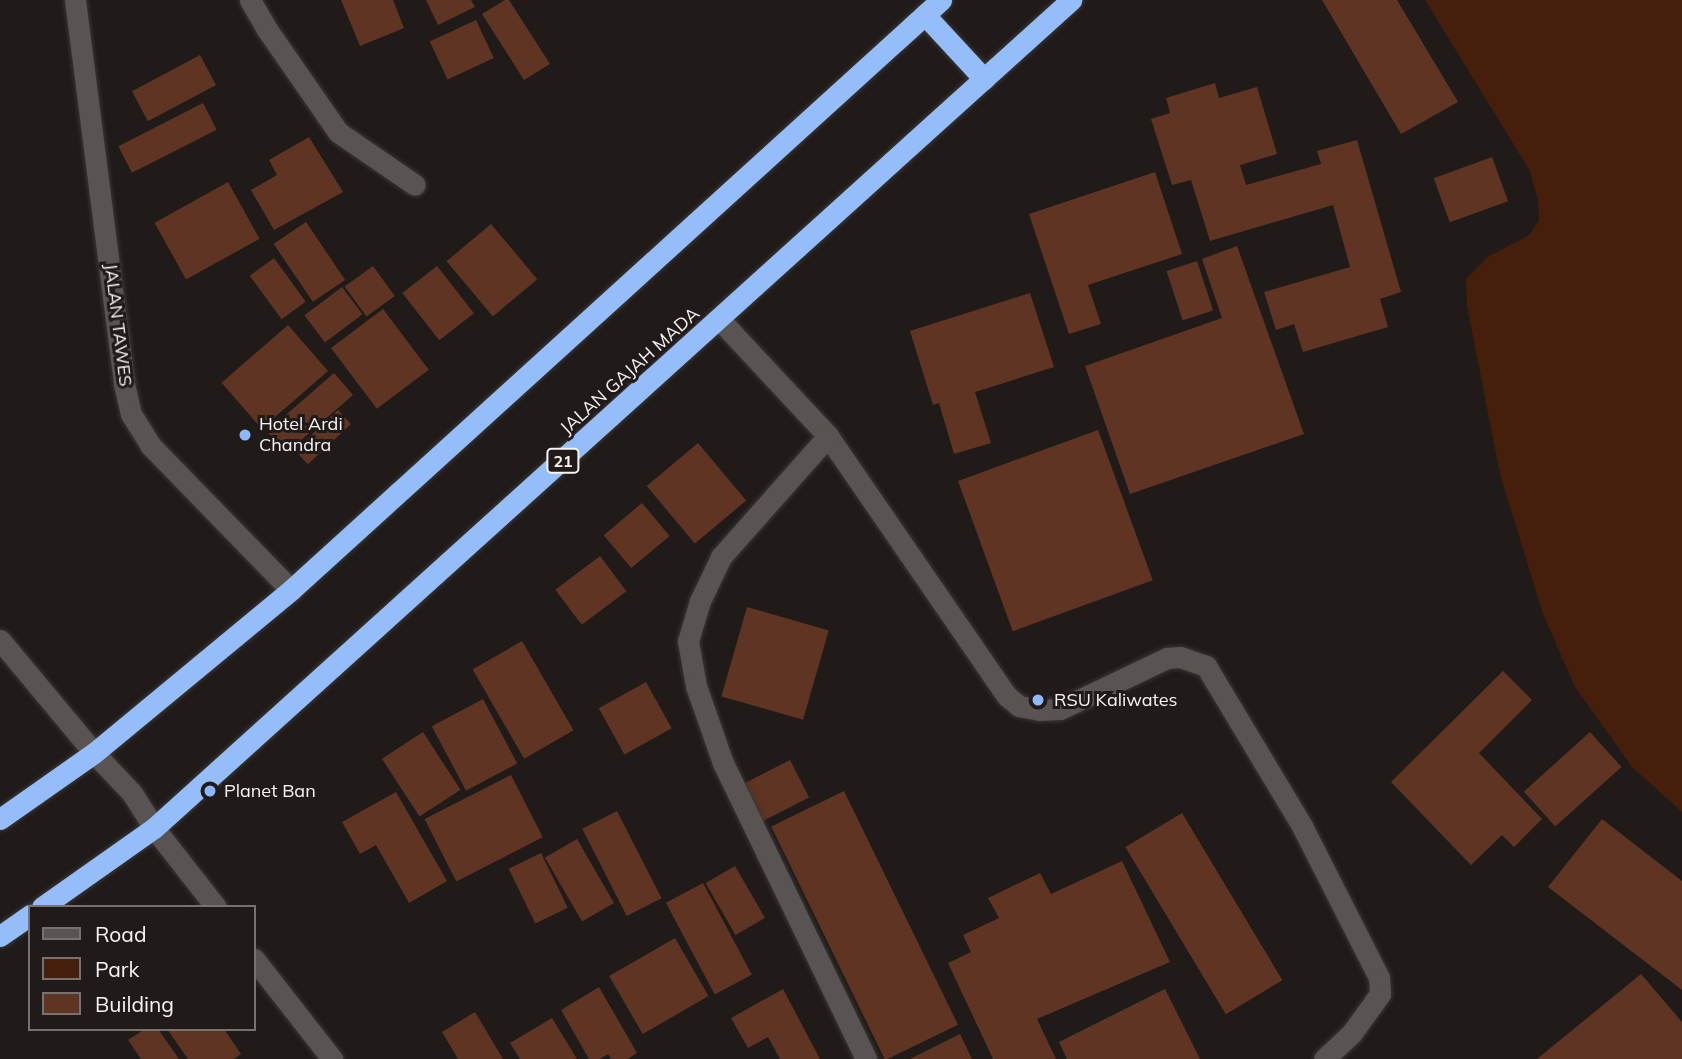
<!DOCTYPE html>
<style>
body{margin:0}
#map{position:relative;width:1682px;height:1059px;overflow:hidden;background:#201b19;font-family:Mulish,sans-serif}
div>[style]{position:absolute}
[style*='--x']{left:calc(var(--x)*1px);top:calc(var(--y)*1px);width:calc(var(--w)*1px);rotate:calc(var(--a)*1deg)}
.green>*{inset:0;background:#451e0c}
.building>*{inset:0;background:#5f3423;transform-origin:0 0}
.roads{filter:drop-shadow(0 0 2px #393635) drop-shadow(0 0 2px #393635)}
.minor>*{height:21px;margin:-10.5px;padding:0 10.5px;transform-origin:10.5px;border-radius:10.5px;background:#595451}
.highway>*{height:21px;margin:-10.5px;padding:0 10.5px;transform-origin:10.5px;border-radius:10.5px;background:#95bdfa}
.dots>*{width:19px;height:19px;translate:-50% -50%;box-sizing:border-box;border:4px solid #201b19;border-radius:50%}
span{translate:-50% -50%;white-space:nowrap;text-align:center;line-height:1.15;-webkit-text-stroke:6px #201b19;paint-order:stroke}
.shield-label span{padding:2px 5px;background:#201b19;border:2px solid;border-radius:5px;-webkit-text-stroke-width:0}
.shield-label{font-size:16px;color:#f8f4f3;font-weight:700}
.street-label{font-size:18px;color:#f8f4f3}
.poi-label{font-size:18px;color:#f8f4f3}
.left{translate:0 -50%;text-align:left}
.legend{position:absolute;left:28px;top:905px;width:228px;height:126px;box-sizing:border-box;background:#201b19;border:2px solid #767270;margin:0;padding:9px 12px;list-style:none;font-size:21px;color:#f8f4f3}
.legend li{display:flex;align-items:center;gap:14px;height:35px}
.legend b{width:35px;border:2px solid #767270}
</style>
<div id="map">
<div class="green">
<div style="clip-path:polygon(1425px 0,1682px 0,1682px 812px,1632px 767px,1575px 687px,1543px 614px,1500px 474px,1467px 306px,1466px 279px,1489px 256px,1528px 236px,1539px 221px,1538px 200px,1530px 171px)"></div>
</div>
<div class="building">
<div style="clip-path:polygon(341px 0,393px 0,404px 28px,360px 46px)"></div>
<div style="clip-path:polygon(426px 0,471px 0,475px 7px,438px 25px)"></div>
<div style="clip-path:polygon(505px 0,509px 0,550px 64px,524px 80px,482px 14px)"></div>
<div style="clip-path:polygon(1322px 0,1397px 0,1458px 102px,1401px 134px)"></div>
<div style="left:476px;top:20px;width:42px;height:51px;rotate:65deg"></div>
<div style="left:200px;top:55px;width:34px;height:77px;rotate:62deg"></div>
<div style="clip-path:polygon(1215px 83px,1219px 98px,1257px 87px,1277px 154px,1240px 165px,1246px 185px,1321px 164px,1317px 151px,1357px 140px,1401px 292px,1380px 299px,1388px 327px,1303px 352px,1294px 324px,1276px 330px,1264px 292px,1350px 267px,1333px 205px,1210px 241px,1191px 180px,1172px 185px,1151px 119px,1170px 113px,1166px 98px)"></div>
<div style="left:203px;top:103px;width:30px;height:95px;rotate:63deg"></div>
<div style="clip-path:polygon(309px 137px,343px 192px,274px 230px,251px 190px,277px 175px,269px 160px)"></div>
<div style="left:1492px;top:157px;width:47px;height:62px;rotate:70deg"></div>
<div style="clip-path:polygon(1155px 172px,1182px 254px,1088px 285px,1101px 324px,1069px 334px,1029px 214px)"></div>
<div style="left:228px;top:182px;width:65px;height:84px;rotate:61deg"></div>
<div style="left:306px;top:222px;width:70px;height:39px;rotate:56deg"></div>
<div style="left:491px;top:224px;width:72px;height:58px;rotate:50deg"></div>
<div style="clip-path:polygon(1237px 246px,1304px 434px,1130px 494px,1085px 366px,1222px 318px,1202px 259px)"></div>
<div style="left:274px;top:258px;width:54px;height:30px;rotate:54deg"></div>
<div style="left:1197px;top:261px;width:52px;height:32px;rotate:72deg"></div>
<div style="left:373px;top:266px;width:37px;height:35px;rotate:54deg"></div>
<div style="left:437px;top:266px;width:60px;height:44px;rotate:52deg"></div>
<div style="left:342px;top:287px;width:34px;height:47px;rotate:53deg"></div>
<div style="clip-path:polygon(1030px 293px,1054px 367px,975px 392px,991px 443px,954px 454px,939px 403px,933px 405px,910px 331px)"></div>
<div style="left:383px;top:309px;width:76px;height:65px;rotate:53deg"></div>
<div style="left:288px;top:325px;width:61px;height:88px;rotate:49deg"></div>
<div style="left:334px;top:373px;width:29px;height:89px;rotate:49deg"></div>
<div style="left:338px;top:410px;width:19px;height:59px;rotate:47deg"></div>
<div style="left:1098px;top:430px;width:160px;height:149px;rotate:70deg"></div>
<div style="left:698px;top:443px;width:75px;height:67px;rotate:50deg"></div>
<div style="left:642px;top:503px;width:43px;height:50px;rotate:50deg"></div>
<div style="left:600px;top:556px;width:44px;height:56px;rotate:53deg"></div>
<div style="left:747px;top:607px;width:85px;height:93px;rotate:16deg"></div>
<div style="left:522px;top:641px;width:103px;height:57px;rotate:60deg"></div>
<div style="clip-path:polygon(1503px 671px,1532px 700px,1479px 753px,1542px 819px,1514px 847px,1502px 835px,1471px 865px,1391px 782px)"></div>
<div style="left:646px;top:682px;width:53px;height:54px;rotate:61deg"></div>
<div style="left:483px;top:699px;width:73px;height:58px;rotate:62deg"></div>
<div style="left:423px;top:732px;width:69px;height:49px;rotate:57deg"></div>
<div style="left:1590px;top:732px;width:47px;height:89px;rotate:48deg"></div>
<div style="left:790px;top:760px;width:42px;height:57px;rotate:63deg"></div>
<div style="left:511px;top:775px;width:70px;height:97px;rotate:63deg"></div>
<div style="left:844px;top:791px;width:260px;height:81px;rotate:64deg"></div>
<div style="clip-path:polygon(396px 792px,447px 881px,409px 903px,376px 845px,360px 854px,342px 822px)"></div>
<div style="left:617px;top:811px;width:98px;height:39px;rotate:63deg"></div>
<div style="left:1182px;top:813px;width:195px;height:66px;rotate:59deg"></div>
<div style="clip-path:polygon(1602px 819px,1682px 881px,1682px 990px,1548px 887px)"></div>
<div style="left:577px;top:839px;width:74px;height:37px;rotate:60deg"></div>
<div style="left:541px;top:853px;width:61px;height:36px;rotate:64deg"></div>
<div style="clip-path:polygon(1122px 861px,1170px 962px,1037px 1019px,1056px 1059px,993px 1059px,948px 963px,971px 952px,963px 935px,999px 918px,988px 898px,1040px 873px,1051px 894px)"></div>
<div style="left:735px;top:866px;width:60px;height:34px;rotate:60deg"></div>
<div style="left:703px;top:883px;width:104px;height:42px;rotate:62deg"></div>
<div style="left:675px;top:938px;width:67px;height:76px;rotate:60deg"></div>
<div style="clip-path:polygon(1641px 974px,1682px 1022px,1682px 1059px,1537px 1059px)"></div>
<div style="clip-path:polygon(599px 987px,637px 1053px,628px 1059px,611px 1059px,608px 1054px,600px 1059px,589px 1059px,561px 1010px)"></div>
<div style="clip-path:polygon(783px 989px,820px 1059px,780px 1059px,768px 1037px,748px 1048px,731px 1018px)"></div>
<div style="clip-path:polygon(1165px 989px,1200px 1059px,1067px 1059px,1059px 1042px)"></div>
<div style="clip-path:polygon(475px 1012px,503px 1059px,458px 1059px,442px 1032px)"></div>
<div style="clip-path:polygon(552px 1018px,577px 1059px,520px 1059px,510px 1043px)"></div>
<div style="clip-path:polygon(145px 1029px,158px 1029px,179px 1059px,141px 1059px,128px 1040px)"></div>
<div style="clip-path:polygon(167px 1029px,224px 1029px,241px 1054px,234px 1059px,188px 1059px)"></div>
<div style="clip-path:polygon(960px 1034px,972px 1059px,910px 1059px)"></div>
</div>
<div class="roads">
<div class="minor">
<div style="--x:75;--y:0;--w:387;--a:82.7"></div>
<div style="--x:124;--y:384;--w:31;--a:77"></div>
<div style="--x:131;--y:414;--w:36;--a:58"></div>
<div style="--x:150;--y:445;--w:202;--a:45.8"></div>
<div style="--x:250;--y:0;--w:32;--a:60"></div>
<div style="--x:266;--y:28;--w:126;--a:55.3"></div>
<div style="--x:338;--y:132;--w:93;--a:34.5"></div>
<div style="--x:720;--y:320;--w:158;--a:47"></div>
<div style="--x:828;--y:436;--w:316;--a:55.5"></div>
<div style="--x:1007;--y:696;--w:16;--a:40"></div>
<div style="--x:1019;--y:706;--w:20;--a:11"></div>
<div style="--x:1039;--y:710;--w:21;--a:-3"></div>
<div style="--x:1060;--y:709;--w:119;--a:-25.5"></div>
<div style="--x:1167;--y:658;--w:13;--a:-4"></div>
<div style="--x:1180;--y:657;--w:28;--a:19"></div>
<div style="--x:1206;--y:666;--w:187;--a:59"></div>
<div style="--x:1302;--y:826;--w:170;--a:63.1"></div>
<div style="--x:1379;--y:978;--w:16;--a:86"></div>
<div style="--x:1380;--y:994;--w:9;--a:126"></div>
<div style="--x:1375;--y:1001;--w:39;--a:126"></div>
<div style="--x:1352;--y:1033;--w:38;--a:137"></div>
<div style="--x:828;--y:436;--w:162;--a:131.5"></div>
<div style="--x:721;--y:557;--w:49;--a:115.5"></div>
<div style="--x:700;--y:601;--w:42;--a:106.7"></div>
<div style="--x:688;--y:641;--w:46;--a:79.9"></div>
<div style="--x:696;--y:686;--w:82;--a:70.7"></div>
<div style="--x:723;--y:763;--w:329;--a:64.2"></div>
<div style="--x:0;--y:640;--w:147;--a:50.2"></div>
<div style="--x:94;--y:753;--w:55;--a:46.5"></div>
<div style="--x:132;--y:793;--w:41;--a:57.8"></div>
<div style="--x:154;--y:828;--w:100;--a:51.9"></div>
<div style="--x:254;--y:959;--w:127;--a:52"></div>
</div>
<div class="highway">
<div style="--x:925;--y:15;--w:87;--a:47.3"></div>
<div style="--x:0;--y:819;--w:115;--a:-35.1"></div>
<div style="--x:94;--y:753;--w:256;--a:-39.6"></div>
<div style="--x:291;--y:590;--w:878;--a:-42.23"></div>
<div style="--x:42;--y:907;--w:137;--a:-35.2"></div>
<div style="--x:154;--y:828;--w:1236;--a:-42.08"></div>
<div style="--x:0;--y:936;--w:37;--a:-35"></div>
</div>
</div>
<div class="dots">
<div style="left:245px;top:435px;background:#8db9fc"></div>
<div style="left:1038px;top:700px;background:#8db9fc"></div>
<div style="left:210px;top:791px;background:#8db9fc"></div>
</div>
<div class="shield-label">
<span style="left:563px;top:461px">21</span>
</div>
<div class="street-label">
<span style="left:118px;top:325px;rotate:83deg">JALAN TAWES</span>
<span style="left:630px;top:371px;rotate:-42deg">JALAN GAJAH MADA</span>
</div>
<div class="poi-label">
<span class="left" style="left:259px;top:435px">Hotel Ardi<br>Chandra</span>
<span class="left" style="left:1054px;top:700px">RSU Kaliwates</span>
<span class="left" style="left:224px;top:791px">Planet Ban</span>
</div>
<ul class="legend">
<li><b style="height:9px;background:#595451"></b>Road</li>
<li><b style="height:19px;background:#451e0c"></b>Park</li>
<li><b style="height:19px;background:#5f3423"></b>Building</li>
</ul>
</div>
